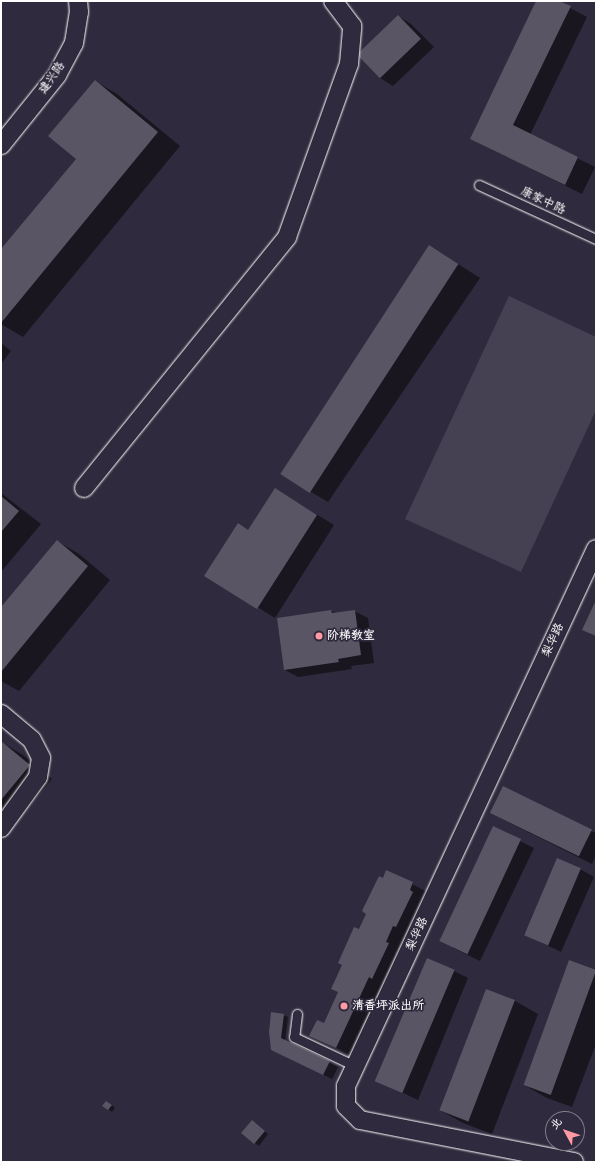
<!DOCTYPE html>
<meta charset="utf-8">
<style>
body{margin:0}
#map{position:relative;width:597px;height:1163px;overflow:hidden;background:#2f2a3d;font-family:"Balsamiq Sans","LXGW WenKai TC",sans-serif}
div>[style]{position:absolute}
[style*='--x']{left:calc(var(--x)*1px);top:calc(var(--y)*1px);width:calc(var(--w)*1px);rotate:calc(var(--a)*1deg)}
.green>*{inset:0;background:#464152}
.shadow>*{inset:0;background:#0007}
.building>*{inset:0;background:#595564;transform-origin:0 0}
.roads{filter:drop-shadow(0 0 1px #fff) drop-shadow(0 0 1px #fff)}
.lane>*{height:9px;margin:-4.5px;padding:0 4.5px;transform-origin:4.5px;border-radius:4.5px;background:#2f2a3d}
.street>*{height:18px;margin:-9px;padding:0 9px;transform-origin:9px;border-radius:9px;background:#2f2a3d}
.dots>*{width:11px;height:11px;translate:-50% -50%;box-sizing:border-box;border:2px solid #2f2a3d;border-radius:50%}
span{translate:-50% -50%;white-space:nowrap;text-align:center;line-height:1.15;-webkit-text-stroke:3.5px #2f2a3d;paint-order:stroke}
.street-label{font-size:12px;color:#fff}
.poi-label{font-size:12px;color:#fff;font-weight:700}
.left{translate:0 -50%;text-align:left}
.frame{position:absolute;inset:0;border:2px solid #fff;pointer-events:none}
.north{position:absolute;left:545px;top:1111px;width:40px;height:40px;box-sizing:border-box;background:#2f2a3d;border:1px solid #827f8b;border-radius:50%;rotate:310deg;font-size:11px;font-weight:700;line-height:16px;text-align:center;color:#fff}
.north::after{content:'';display:block;margin:auto;width:14px;height:18px;background:#ff9aa2;clip-path:polygon(50% 0,100% 100%,50% 72%,0 100%)}
</style>
<div id="map">
<div class="green">
<div style="clip-path:polygon(509px 296px,596px 337px,596px 410px,521px 572px,405px 519px)"></div>
</div>
<div class="shadow">
<div style="clip-path:polygon(537px 1px,557px 1px,587px 17px,530px 135px,595px 167px,582px 194px,471px 139px)"></div>
<div style="clip-path:polygon(398px 16px,411px 24px,434px 47px,393px 86px,380px 78px)"></div>
<div style="clip-path:polygon(95px 81px,117px 94px,180px 146px,23px 337px,1px 324px,1px 251px,77px 158px)"></div>
<div style="clip-path:polygon(430px 246px,480px 278px,328px 502px,306px 489px)"></div>
<div style="clip-path:polygon(1px 343px,11px 351px,1px 364px)"></div>
<div style="clip-path:polygon(275px 489px,334px 525px,275px 618px,206px 575px,249px 531px)"></div>
<div style="clip-path:polygon(1px 493px,41px 524px,1px 572px)"></div>
<div style="clip-path:polygon(57px 541px,79px 554px,110px 580px,19px 691px,1px 681px,1px 609px)"></div>
<div style="clip-path:polygon(331px 611px,336px 613px,354px 611px,368px 618px,374px 663px,351px 666px,352px 669px,298px 677px,285px 670px)"></div>
<div style="clip-path:polygon(1px 742px,23px 755px,52px 779px,1px 840px)"></div>
<div style="clip-path:polygon(490px 813px,591px 831px,596px 833px,596px 855px,592px 864px)"></div>
<div style="clip-path:polygon(494px 828px,534px 848px,480px 961px,453px 948px)"></div>
<div style="clip-path:polygon(580px 869px,594px 877px,561px 952px,524px 934px)"></div>
<div style="clip-path:polygon(387px 871px,435px 896px,388px 998px,378px 993px,350px 1055px,311px 1035px,324px 1024px,339px 992px,360px 931px)"></div>
<div style="clip-path:polygon(570px 962px,596px 971px,596px 1044px,572px 1107px,547px 1098px,524px 1085px)"></div>
<div style="clip-path:polygon(454px 971px,468px 978px,418px 1100px,378px 1081px)"></div>
<div style="clip-path:polygon(486px 990px,515px 1001px,538px 1014px,492px 1134px,463px 1123px,440px 1110px)"></div>
<div style="clip-path:polygon(283px 1015px,288px 1017px,285px 1041px,338px 1067px,332px 1079px,272px 1049px)"></div>
<div style="clip-path:polygon(111px 1104px,115px 1108px,112px 1112px,108px 1109px)"></div>
<div style="clip-path:polygon(256px 1124px,268px 1134px,259px 1146px,242px 1133px)"></div>
</div>
<div class="building">
<div style="clip-path:polygon(536px 1px,559px 1px,571px 6px,513px 125px,578px 157px,565px 185px,470px 139px)"></div>
<div style="left:398px;top:15px;width:33px;height:57px;rotate:46deg"></div>
<div style="clip-path:polygon(95px 80px,158px 132px,1px 323px,1px 249px,76px 159px,48px 136px)"></div>
<div style="left:429px;top:245px;width:35px;height:273px;rotate:33deg"></div>
<div style="clip-path:polygon(275px 488px,317px 515px,257px 609px,204px 576px,238px 523px,248px 530px)"></div>
<div style="clip-path:polygon(1px 496px,19px 511px,1px 532px)"></div>
<div style="clip-path:polygon(57px 540px,88px 566px,1px 672px,1px 607px)"></div>
<div style="clip-path:polygon(595px 602px,596px 602px,596px 636px,582px 630px)"></div>
<div style="clip-path:polygon(331px 610px,332px 613px,355px 610px,361px 655px,338px 659px,339px 662px,284px 670px,277px 618px)"></div>
<div style="clip-path:polygon(1px 741px,30px 765px,1px 800px)"></div>
<div style="left:503px;top:786px;width:99px;height:30px;rotate:26deg"></div>
<div style="left:493px;top:826px;width:31px;height:127px;rotate:25deg"></div>
<div style="left:557px;top:858px;width:26px;height:84px;rotate:23deg"></div>
<div style="clip-path:polygon(386px 870px,413px 882px,410px 890px,413px 892px,396px 927px,393px 926px,386px 942px,389px 943px,372px 979px,369px 977px,336px 1048px,309px 1036px,317px 1020px,324px 1023px,338px 992px,331px 989px,342px 965px,338px 963px,354px 927px,359px 929px,366px 914px,362px 911px,379px 876px,383px 878px)"></div>
<div style="left:427px;top:958px;width:30px;height:134px;rotate:23deg"></div>
<div style="left:569px;top:960px;width:29px;height:133px;rotate:20deg"></div>
<div style="left:486px;top:989px;width:31px;height:130px;rotate:21deg"></div>
<div style="clip-path:polygon(271px 1012px,284px 1014px,281px 1038px,330px 1061px,323px 1075px,271px 1050px,269px 1032px)"></div>
<div style="clip-path:polygon(106px 1101px,112px 1105px,108px 1110px,102px 1106px)"></div>
<div style="left:252px;top:1120px;width:17px;height:17px;rotate:40deg"></div>
</div>
<div class="roads">
<div class="lane">
<div style="--x:479;--y:185;--w:129;--a:24.8"></div>
<div style="--x:297;--y:1014;--w:23;--a:97"></div>
<div style="--x:294;--y:1037;--w:68;--a:25.4"></div>
</div>
<div class="street">
<div style="--x:1;--y:145;--w:90;--a:-51.3"></div>
<div style="--x:57;--y:75;--w:36;--a:-62"></div>
<div style="--x:74;--y:43;--w:31;--a:-81"></div>
<div style="--x:79;--y:12;--w:11;--a:-95"></div>
<div style="--x:84;--y:488;--w:323;--a:-51"></div>
<div style="--x:287;--y:237;--w:184;--a:-70.3"></div>
<div style="--x:349;--y:64;--w:38;--a:-85"></div>
<div style="--x:352;--y:26;--w:31;--a:-127"></div>
<div style="--x:1;--y:714;--w:40;--a:40"></div>
<div style="--x:32;--y:740;--w:20;--a:63"></div>
<div style="--x:41;--y:758;--w:19;--a:99"></div>
<div style="--x:38;--y:777;--w:63;--a:126"></div>
<div style="--x:574;--y:1162;--w:218;--a:-168.9"></div>
<div style="--x:360;--y:1120;--w:20;--a:-135"></div>
<div style="--x:346;--y:1106;--w:20;--a:-90"></div>
<div style="--x:346;--y:1086;--w:592;--a:-65.04"></div>
</div>
</div>
<div class="dots">
<div style="left:319px;top:636px;background:#ff9aa2"></div>
<div style="left:344px;top:1006px;background:#ff9aa2"></div>
</div>
<div class="street-label">
<span style="left:52px;top:78px;rotate:-56deg">建兴路</span>
<span style="left:543px;top:201px;rotate:25deg">康家中路</span>
<span style="left:553px;top:640px;rotate:-65deg">梨华路</span>
<span style="left:417px;top:934px;rotate:-65deg">梨华路</span>
</div>
<div class="poi-label">
<span class="left" style="left:327px;top:636px">阶梯教室</span>
<span class="left" style="left:352px;top:1006px">清香坪派出所</span>
</div>
<div class="frame"></div>
<div class="north">北</div>
</div>
